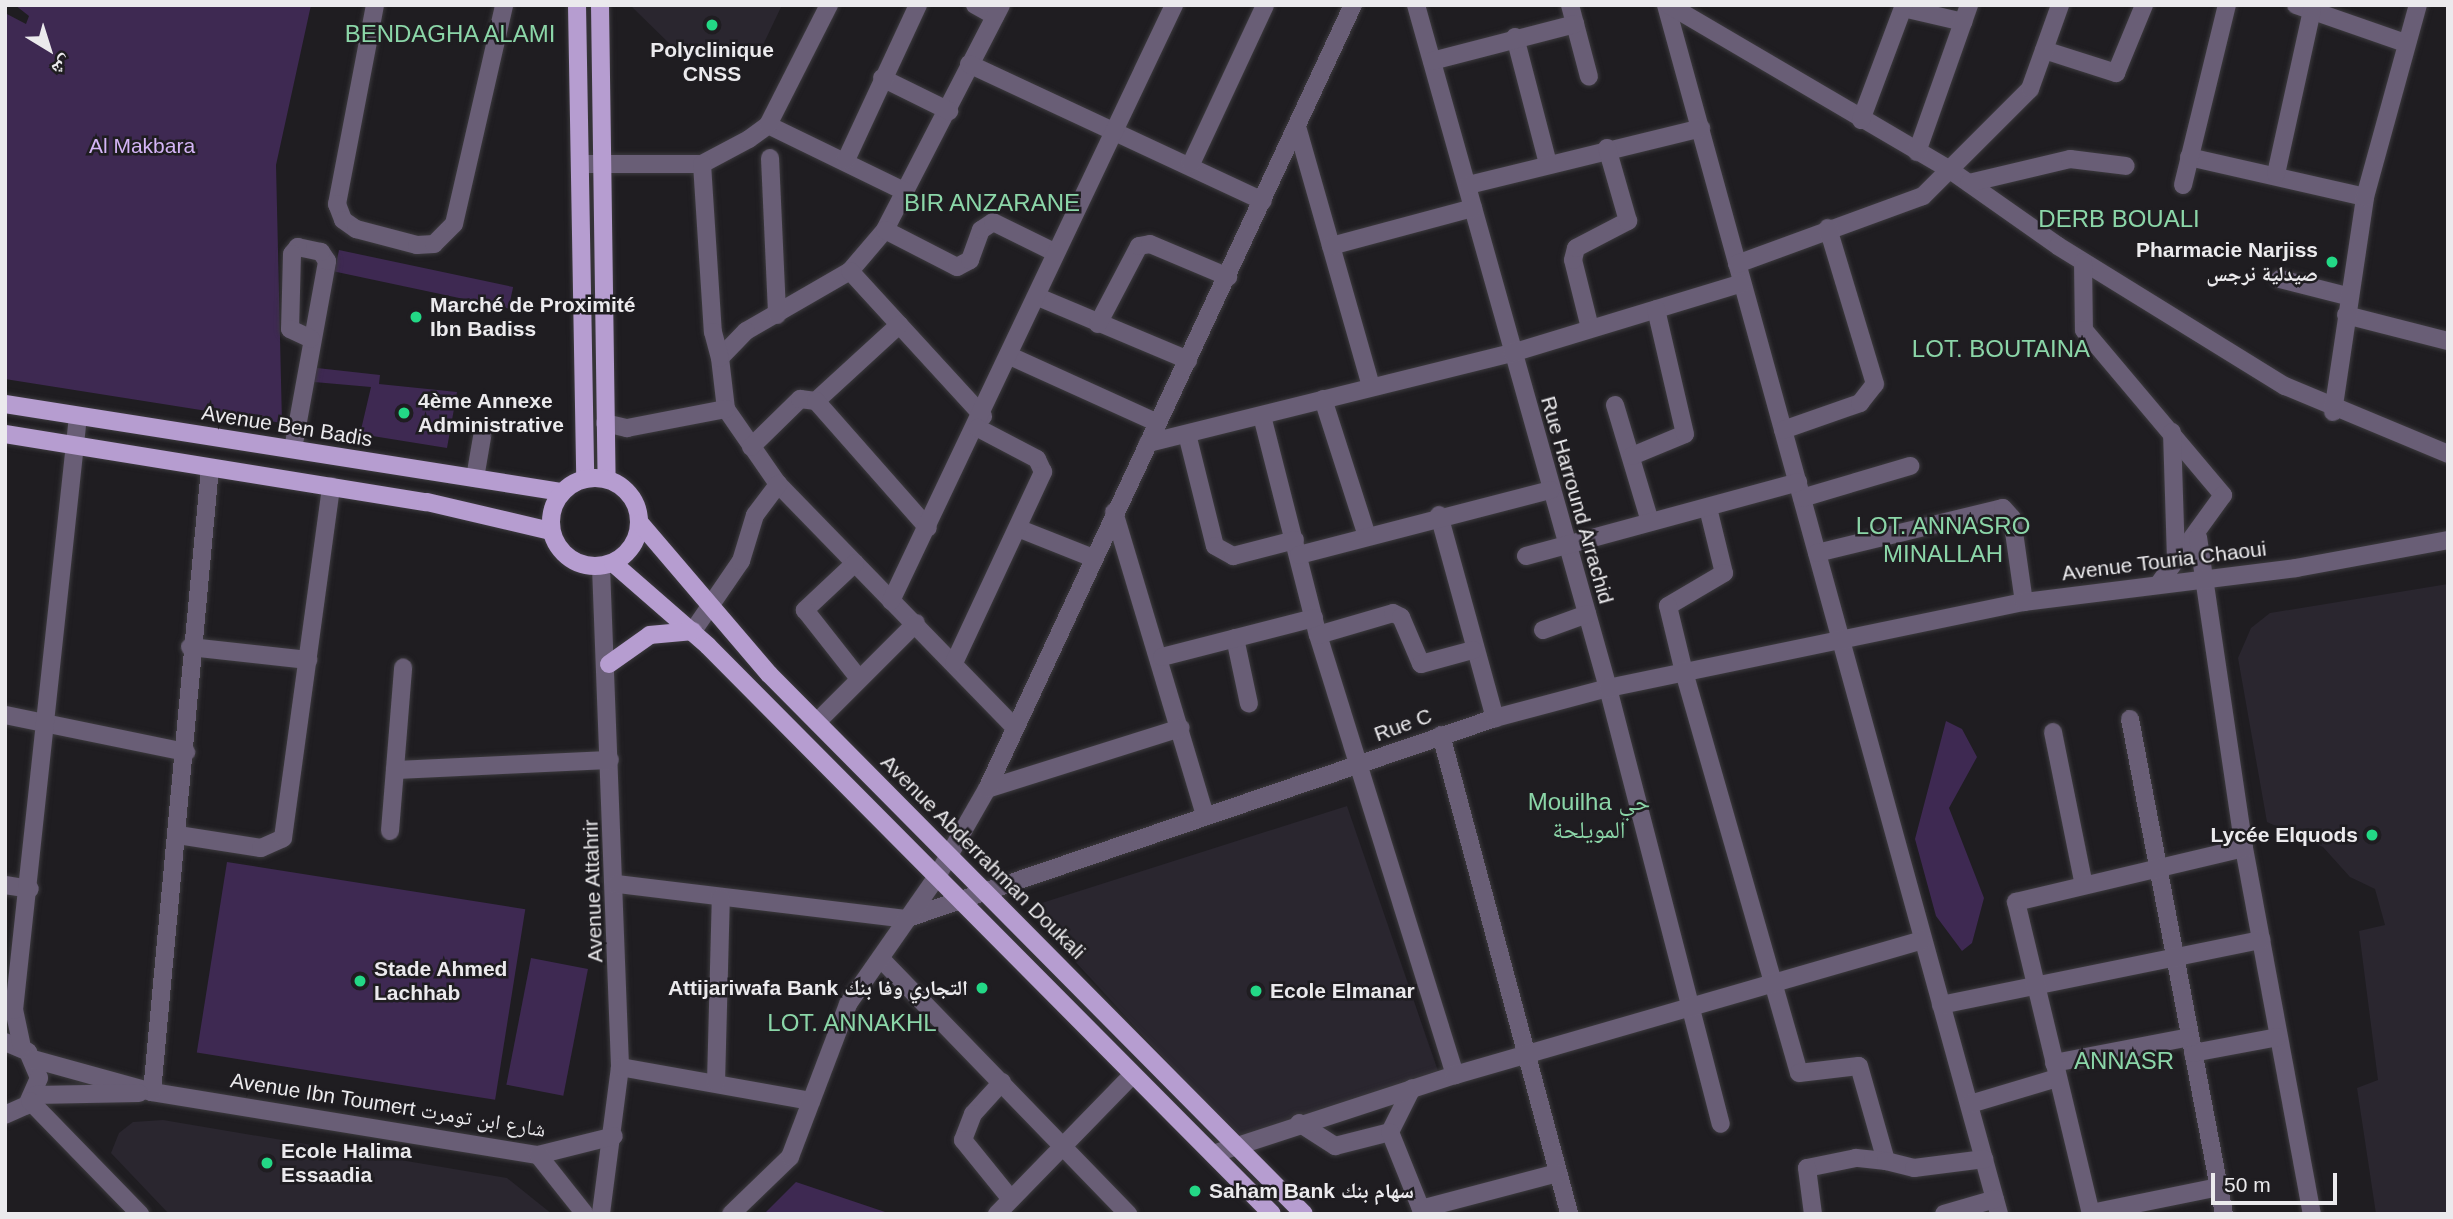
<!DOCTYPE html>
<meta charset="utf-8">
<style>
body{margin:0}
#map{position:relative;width:2453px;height:1219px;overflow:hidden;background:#1f1d21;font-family:Arial,"Noto Naskh Arabic",sans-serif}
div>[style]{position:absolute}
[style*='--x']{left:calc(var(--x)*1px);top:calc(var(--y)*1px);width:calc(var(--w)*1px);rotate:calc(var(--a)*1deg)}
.built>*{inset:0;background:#2a262f}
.green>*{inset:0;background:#3e2952;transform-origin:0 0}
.roads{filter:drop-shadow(0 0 2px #3c3a3e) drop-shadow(0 0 2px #3c3a3e)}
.minor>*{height:18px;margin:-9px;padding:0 9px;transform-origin:9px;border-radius:9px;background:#695e76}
.major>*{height:18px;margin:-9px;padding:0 9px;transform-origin:9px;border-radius:9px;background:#b69dd0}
.major>.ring{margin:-9px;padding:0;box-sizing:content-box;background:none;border:18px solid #b69dd0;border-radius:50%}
.dots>*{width:19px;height:19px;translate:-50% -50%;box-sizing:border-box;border:4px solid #1f1d21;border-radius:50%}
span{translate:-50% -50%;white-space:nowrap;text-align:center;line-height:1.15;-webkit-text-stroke:5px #1f1d21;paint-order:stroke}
.poi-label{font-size:21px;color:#ebeaed;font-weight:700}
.right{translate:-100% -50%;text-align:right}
.left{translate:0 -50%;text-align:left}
.park-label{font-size:21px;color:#d4b4f6}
.street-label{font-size:21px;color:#ebeaed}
.quarter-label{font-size:24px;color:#8bd6a8}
.frame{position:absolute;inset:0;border:7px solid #ebeaed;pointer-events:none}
.north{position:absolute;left:14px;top:14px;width:70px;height:70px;-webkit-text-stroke:5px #1f1d21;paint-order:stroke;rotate:142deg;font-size:19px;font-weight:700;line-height:28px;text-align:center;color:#ebeaed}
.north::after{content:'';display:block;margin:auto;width:24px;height:32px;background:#ebeaed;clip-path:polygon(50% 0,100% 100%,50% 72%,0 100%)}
.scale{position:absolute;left:2211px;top:1173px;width:126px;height:32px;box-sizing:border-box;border:4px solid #ebeaed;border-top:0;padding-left:9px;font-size:21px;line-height:24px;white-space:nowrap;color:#ebeaed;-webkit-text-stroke:5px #1f1d21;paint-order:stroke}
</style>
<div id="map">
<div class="built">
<div style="clip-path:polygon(630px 5px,782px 5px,763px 45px,678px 52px)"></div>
<div style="clip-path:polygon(2448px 584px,2448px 1214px,2376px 1214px,2357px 1088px,2378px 1080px,2359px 931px,2385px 925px,2375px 889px,2350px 877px,2323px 847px,2267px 822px,2238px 658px,2251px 628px,2270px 613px)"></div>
<div style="clip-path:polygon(1347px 806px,1439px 1074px,1238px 1139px,1026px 908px)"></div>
<div style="clip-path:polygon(163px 1120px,507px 1178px,552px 1214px,169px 1214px,111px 1153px,119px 1133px,133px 1122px)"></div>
</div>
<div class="green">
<div style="clip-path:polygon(15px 5px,311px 5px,276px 165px,282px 423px,5px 379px,5px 13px,26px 24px,29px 16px)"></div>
<div style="left:339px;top:250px;width:178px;height:22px;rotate:12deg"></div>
<div style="clip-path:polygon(317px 368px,380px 375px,379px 384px,457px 392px,447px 448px,360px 434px,371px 387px,314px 382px)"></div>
<div style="clip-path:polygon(1946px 721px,1962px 729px,1977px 757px,1949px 808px,1984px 898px,1972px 943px,1962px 951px,1936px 916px,1915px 839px)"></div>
<div style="left:227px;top:862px;width:302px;height:193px;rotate:9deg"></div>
<div style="left:531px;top:958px;width:58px;height:129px;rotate:11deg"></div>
<div style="clip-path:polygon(796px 1182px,891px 1214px,764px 1214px)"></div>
</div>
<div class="roads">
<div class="minor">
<div style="--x:375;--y:5;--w:203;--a:100.8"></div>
<div style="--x:337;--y:204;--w:17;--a:69"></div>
<div style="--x:343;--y:220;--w:16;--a:35"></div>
<div style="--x:356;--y:229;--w:63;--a:14.7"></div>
<div style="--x:417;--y:245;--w:17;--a:-3"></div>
<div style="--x:434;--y:244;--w:28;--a:-45"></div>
<div style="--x:454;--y:224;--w:225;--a:-77.1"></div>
<div style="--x:975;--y:5;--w:23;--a:29"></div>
<div style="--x:1001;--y:5;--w:253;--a:117.3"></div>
<div style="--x:885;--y:230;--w:54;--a:130.5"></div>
<div style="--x:850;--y:271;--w:120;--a:150"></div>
<div style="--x:746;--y:331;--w:37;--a:134"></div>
<div style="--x:720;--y:358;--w:51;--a:83.3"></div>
<div style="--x:726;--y:409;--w:91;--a:55.3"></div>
<div style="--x:778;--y:484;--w:339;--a:45.8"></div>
<div style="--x:1416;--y:5;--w:709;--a:74.3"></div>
<div style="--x:1608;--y:688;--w:450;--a:75.5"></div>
<div style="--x:1570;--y:5;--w:74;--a:75.2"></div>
<div style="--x:1666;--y:5;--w:1254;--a:74.6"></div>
<div style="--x:1669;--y:5;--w:326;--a:30.4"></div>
<div style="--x:1950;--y:170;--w:132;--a:35.1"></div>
<div style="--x:2058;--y:246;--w:267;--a:31.7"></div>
<div style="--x:2285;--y:386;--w:177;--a:22.6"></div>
<div style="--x:2296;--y:5;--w:115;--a:19.2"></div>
<div style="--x:1903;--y:8;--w:62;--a:13.1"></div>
<div style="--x:1515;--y:37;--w:131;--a:75.4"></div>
<div style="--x:2044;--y:50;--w:76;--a:17.7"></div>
<div style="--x:2116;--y:73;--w:74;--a:-67.6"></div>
<div style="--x:1432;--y:61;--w:148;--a:-14.5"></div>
<div style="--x:969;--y:64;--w:324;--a:25"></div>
<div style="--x:882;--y:78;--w:75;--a:26.2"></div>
<div style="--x:1861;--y:120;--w:123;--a:-69.5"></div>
<div style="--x:768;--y:125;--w:153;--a:25.9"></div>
<div style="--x:1298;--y:130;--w:267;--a:74.1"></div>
<div style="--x:1917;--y:152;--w:156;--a:-70.5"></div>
<div style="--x:2189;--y:157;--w:180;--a:12.8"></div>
<div style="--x:770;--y:158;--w:157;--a:87.4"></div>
<div style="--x:846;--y:160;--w:171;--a:-65.1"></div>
<div style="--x:582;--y:164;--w:120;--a:0"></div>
<div style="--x:702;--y:164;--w:53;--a:-28"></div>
<div style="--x:749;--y:139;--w:24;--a:-36"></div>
<div style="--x:768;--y:125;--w:135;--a:-63.1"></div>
<div style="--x:702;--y:164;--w:168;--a:86.3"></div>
<div style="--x:713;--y:332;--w:27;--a:75"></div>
<div style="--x:1191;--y:164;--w:175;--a:-65"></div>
<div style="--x:2276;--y:174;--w:168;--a:-77.6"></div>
<div style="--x:1969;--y:183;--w:104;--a:-13.4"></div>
<div style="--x:2070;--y:159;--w:56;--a:7.1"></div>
<div style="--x:1468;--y:185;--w:240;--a:-13.7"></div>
<div style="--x:2183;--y:185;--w:185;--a:-76.3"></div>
<div style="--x:885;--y:230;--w:81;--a:27.2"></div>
<div style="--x:957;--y:267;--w:15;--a:-28"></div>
<div style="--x:970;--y:260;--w:32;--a:-70"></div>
<div style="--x:981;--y:230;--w:14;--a:-34"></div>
<div style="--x:993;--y:222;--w:70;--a:26.2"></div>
<div style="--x:1331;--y:246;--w:147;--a:-15"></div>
<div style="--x:2083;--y:262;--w:68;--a:89.2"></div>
<div style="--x:2084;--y:330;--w:216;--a:49.9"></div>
<div style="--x:2223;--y:495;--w:107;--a:125.9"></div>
<div style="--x:1737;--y:264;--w:198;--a:-20.1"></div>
<div style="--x:1923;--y:196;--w:151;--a:-45"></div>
<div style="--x:2030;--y:89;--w:89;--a:-70.3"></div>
<div style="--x:850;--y:271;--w:197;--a:47.5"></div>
<div style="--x:2280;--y:279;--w:69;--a:14.2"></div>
<div style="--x:1038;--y:297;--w:163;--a:22.8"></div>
<div style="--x:2346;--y:315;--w:105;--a:14.3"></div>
<div style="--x:1098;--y:324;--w:88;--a:-62.3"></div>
<div style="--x:1139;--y:246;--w:11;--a:-10"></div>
<div style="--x:1150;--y:244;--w:85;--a:22.9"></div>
<div style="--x:1590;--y:328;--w:70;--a:-104"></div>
<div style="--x:1573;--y:260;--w:12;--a:-76"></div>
<div style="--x:1576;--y:248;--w:59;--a:-27.4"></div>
<div style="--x:1628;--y:221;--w:76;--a:-106"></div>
<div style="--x:1010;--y:356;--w:162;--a:24.4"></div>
<div style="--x:1323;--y:399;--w:141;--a:72.2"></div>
<div style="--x:816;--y:401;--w:113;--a:-42.5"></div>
<div style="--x:1615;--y:405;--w:122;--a:73.3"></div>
<div style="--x:2333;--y:412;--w:217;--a:-81.5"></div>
<div style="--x:2365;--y:197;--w:199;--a:-74.6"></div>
<div style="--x:1262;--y:416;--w:226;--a:75.7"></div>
<div style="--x:1318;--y:635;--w:461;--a:72.7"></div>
<div style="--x:605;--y:423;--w:23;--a:13"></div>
<div style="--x:627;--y:428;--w:101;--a:-10.9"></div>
<div style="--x:1783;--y:430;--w:82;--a:-19.3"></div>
<div style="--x:1860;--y:403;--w:24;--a:-52"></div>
<div style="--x:1875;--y:384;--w:163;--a:-106.8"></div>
<div style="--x:2172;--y:432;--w:127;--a:88.2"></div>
<div style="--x:1187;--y:434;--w:115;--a:76"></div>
<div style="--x:1215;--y:546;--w:21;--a:29"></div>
<div style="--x:1233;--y:556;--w:64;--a:-14.5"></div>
<div style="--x:1148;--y:443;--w:375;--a:-13.9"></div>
<div style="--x:1512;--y:353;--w:240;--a:-16.9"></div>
<div style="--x:751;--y:447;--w:69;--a:-44.4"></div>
<div style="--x:800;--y:399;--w:16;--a:7"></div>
<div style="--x:816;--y:401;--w:169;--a:48.6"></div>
<div style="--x:293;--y:449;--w:191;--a:-79.7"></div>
<div style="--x:327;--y:261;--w:11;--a:-124"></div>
<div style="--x:321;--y:252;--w:24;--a:-168"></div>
<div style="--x:298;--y:247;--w:9;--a:131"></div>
<div style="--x:292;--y:254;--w:75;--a:91.5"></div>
<div style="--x:290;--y:329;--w:23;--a:25"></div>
<div style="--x:1632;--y:456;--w:57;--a:-22.5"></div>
<div style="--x:1685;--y:434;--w:128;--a:-103.1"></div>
<div style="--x:475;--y:478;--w:42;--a:-80.3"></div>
<div style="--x:1802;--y:498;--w:113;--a:-16.5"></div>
<div style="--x:1708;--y:508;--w:67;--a:76.2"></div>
<div style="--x:1724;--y:573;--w:65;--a:149.5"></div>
<div style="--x:1668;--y:606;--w:68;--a:76.4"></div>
<div style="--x:1684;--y:672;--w:417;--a:74"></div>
<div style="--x:1799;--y:1073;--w:60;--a:-6.7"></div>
<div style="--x:1859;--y:1066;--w:99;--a:74.1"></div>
<div style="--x:1886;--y:1161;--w:30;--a:-174"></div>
<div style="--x:1856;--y:1158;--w:50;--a:168.5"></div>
<div style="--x:1807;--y:1168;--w:46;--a:82.6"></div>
<div style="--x:1114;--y:512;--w:317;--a:73.3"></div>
<div style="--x:1439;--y:515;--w:211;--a:74.6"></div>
<div style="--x:1020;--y:529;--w:79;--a:21.7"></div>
<div style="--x:2198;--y:537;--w:314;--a:81.6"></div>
<div style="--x:2244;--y:848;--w:372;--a:79.5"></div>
<div style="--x:1817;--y:553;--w:191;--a:-13.6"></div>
<div style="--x:2003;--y:508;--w:13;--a:48"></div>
<div style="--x:2012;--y:518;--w:85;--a:81.9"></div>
<div style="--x:1299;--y:555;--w:260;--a:-14.5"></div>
<div style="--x:1526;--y:556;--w:282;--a:-15.2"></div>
<div style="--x:855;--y:563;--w:69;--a:136.8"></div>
<div style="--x:805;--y:610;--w:84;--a:51.8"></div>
<div style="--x:601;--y:567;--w:500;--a:87.82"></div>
<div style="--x:620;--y:1067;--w:148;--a:97.4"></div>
<div style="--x:891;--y:601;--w:660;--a:-64.6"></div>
<div style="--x:1543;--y:630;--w:47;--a:-20"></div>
<div style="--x:693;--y:631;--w:85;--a:-55.6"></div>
<div style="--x:741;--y:561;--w:48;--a:-73.1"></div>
<div style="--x:755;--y:515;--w:39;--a:-53"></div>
<div style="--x:1318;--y:635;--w:78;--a:-16.3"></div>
<div style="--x:1393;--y:613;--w:9;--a:27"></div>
<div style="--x:1401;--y:617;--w:51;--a:66.9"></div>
<div style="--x:1421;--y:664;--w:54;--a:-15.1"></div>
<div style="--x:1235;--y:638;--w:67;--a:78"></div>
<div style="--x:190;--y:647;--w:119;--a:6.3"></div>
<div style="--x:1162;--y:657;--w:157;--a:-14.4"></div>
<div style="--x:954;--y:663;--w:211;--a:-65"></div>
<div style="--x:1043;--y:472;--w:14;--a:-115"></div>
<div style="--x:1037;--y:459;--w:67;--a:-152.3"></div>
<div style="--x:5;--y:715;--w:185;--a:11.6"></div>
<div style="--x:2130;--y:719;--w:504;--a:79.25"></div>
<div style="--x:817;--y:722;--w:140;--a:-45"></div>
<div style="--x:2053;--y:732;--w:152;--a:78.6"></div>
<div style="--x:1441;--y:735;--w:496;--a:75"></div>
<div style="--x:395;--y:770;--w:215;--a:-2.7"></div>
<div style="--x:987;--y:789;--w:203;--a:-17.5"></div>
<div style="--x:390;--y:831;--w:164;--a:-85.4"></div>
<div style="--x:178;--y:835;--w:84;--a:8.9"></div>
<div style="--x:261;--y:848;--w:24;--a:-24"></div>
<div style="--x:283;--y:838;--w:355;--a:-82.2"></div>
<div style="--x:617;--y:884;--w:290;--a:6.9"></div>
<div style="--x:905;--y:919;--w:623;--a:-18.81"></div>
<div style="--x:1495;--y:718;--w:117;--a:-14.9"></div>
<div style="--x:1608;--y:688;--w:425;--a:-11.7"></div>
<div style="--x:2024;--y:602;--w:274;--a:-7.1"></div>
<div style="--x:2296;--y:568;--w:155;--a:-10.4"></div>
<div style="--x:5;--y:885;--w:25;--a:9"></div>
<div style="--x:882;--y:960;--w:354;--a:45.9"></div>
<div style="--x:1941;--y:1005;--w:327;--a:-11.5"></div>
<div style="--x:5;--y:1042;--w:25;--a:23"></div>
<div style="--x:28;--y:1052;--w:28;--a:67"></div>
<div style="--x:39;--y:1078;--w:30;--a:114"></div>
<div style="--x:27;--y:1105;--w:24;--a:156"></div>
<div style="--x:22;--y:1047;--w:38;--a:-102"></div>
<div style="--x:14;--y:1010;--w:597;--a:-83.85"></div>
<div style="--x:2193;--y:1053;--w:86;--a:-10.7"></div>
<div style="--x:33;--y:1059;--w:123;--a:15.5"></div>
<div style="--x:152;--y:1092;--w:391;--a:9.3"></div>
<div style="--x:538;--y:1155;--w:78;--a:-14"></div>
<div style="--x:2054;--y:1063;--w:138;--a:-10.8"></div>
<div style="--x:620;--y:1067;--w:194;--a:10.1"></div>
<div style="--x:1002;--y:1082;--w:43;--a:132.2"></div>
<div style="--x:973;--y:1114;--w:28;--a:111"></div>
<div style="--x:963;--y:1140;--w:75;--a:51"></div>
<div style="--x:716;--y:1083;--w:185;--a:-88.5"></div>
<div style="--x:152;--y:1092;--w:627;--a:-84.69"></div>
<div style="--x:35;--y:1095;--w:104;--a:-1.1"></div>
<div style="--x:30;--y:1101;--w:158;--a:45.8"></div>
<div style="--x:1970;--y:1104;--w:91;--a:-16.6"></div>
<div style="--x:1299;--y:1123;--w:43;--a:32.6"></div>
<div style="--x:1335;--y:1146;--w:57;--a:-14.3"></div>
<div style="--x:1390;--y:1132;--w:49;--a:-63.4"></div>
<div style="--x:1390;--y:1132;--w:83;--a:68.1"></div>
<div style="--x:1421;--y:1209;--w:141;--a:-14.8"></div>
<div style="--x:1213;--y:1154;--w:255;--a:-18.1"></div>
<div style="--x:1455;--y:1075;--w:486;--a:-16.1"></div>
<div style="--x:538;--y:1155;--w:75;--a:51.5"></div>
<div style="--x:1886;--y:1161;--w:29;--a:14"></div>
<div style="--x:1914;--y:1168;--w:71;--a:-7.3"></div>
<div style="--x:2091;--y:1213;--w:131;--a:-11.5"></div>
<div style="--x:731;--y:1214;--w:82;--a:-44"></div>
<div style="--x:790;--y:1157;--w:164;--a:-69.2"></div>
<div style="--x:848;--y:1004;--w:154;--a:-55.1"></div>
<div style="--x:936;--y:878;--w:103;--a:-60.2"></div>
<div style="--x:987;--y:789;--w:865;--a:-64.98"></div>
<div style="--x:997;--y:1214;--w:194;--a:-45.8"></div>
<div style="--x:1944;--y:1214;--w:53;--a:-16.4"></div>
<div style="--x:2091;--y:1214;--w:321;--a:-103.5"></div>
<div style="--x:2016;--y:902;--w:234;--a:-13.3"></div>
</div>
<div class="major">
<div style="--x:577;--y:5;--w:474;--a:89"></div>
<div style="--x:600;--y:5;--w:474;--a:89.2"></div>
<div style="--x:5;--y:404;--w:564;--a:8.98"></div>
<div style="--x:5;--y:434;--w:427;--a:9.2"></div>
<div style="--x:427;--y:502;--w:127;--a:13.2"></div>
<div class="ring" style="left:551px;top:478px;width:70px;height:70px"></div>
<div style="--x:640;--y:523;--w:199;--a:49.5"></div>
<div style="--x:769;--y:674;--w:760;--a:45.27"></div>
<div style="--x:613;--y:563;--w:126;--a:41.1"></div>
<div style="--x:708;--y:646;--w:800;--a:45.2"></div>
<div style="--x:609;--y:664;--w:50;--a:-35.3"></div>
<div style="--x:650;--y:635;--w:43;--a:-5.3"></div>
</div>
</div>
<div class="dots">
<div style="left:712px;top:25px;background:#23d886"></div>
<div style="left:2332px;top:262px;background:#23d886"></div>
<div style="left:416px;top:317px;background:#23d886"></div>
<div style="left:404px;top:413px;background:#23d886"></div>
<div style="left:2372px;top:835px;background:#23d886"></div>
<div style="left:360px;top:981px;background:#23d886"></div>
<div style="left:982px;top:988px;background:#23d886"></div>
<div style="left:1256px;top:991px;background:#23d886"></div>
<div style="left:267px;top:1163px;background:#23d886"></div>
<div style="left:1195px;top:1191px;background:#23d886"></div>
</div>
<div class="poi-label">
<span style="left:712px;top:62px">Polyclinique<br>CNSS</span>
<span class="right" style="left:2318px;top:262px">Pharmacie Narjiss<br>صيدلية نرجس</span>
<span class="left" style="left:430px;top:317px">Marché de Proximité<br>Ibn Badiss</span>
<span class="left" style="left:418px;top:413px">4ème Annexe<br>Administrative</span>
<span class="right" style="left:2358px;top:835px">Lycée Elquods</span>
<span class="left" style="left:374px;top:981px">Stade Ahmed<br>Lachhab</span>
<span class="right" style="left:968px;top:988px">Attijariwafa Bank التجاري وفا بنك</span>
<span class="left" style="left:1270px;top:991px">Ecole Elmanar</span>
<span class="left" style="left:281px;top:1163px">Ecole Halima<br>Essaadia</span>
<span class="left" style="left:1209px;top:1191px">Saham Bank سهام بنك</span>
</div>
<div class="park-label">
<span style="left:142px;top:146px">Al Makbara</span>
</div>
<div class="street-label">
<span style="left:287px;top:426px;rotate:9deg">Avenue Ben Badis</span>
<span style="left:1577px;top:500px;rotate:74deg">Rue Harround Arrachid</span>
<span style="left:2164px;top:561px;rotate:-7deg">Avenue Touria Chaoui</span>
<span style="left:1403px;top:725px;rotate:-20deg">Rue C</span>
<span style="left:983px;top:857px;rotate:45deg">Avenue Abderrahman Doukali</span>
<span style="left:593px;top:891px;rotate:-92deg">Avenue Attahrir</span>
<span style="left:388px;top:1105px;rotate:9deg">Avenue Ibn Toumert شارع ابن تومرت</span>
</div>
<div class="quarter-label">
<span style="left:450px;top:34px">BENDAGHA ALAMI</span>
<span style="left:992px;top:203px">BIR ANZARANE</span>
<span style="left:2119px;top:219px">DERB BOUALI</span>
<span style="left:2001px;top:349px">LOT. BOUTAINA</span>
<span style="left:1943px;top:540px">LOT. ANNASRO<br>MINALLAH</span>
<span style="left:1589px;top:816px">Mouilha حي<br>المويلحة</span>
<span style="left:852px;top:1023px">LOT. ANNAKHL</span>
<span style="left:2124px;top:1061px">ANNASR</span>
</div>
<div class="frame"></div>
<div class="north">ش</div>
<div class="scale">50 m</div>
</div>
